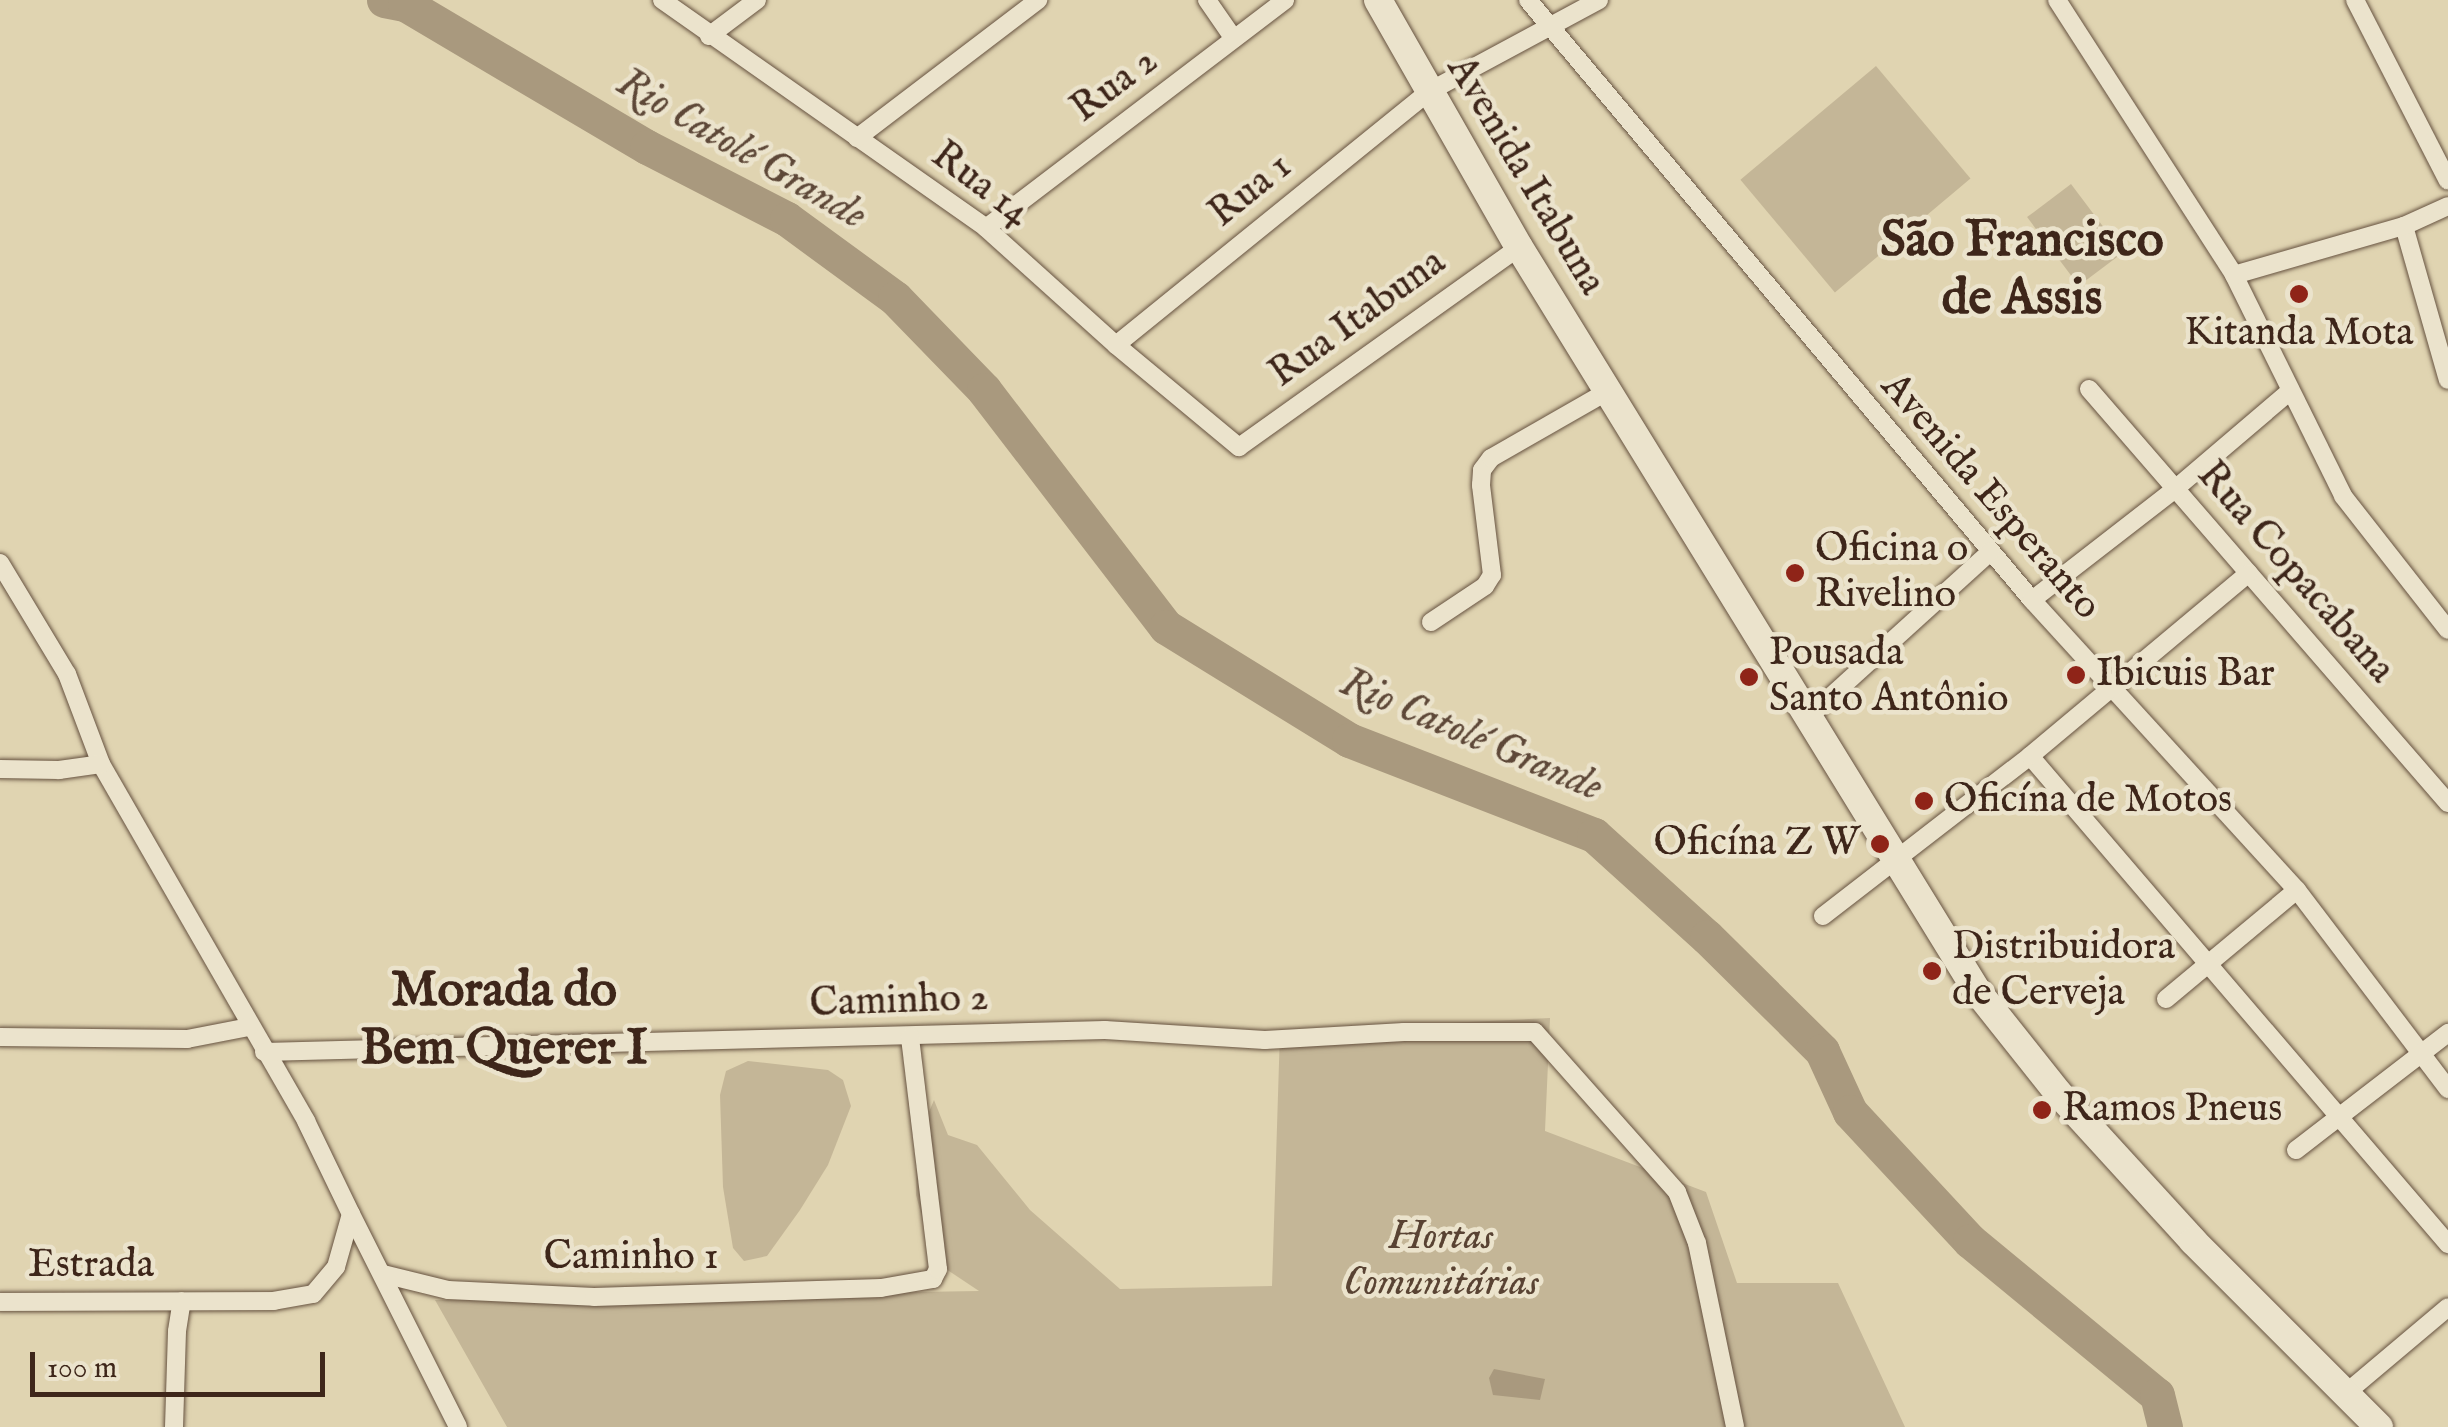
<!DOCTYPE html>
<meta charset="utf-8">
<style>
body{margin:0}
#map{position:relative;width:2448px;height:1427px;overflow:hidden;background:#e0d4b1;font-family:"IM FELL English",serif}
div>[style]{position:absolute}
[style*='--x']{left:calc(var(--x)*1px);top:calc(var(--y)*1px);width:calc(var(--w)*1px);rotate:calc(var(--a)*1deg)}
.green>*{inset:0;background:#c4b697;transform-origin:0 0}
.water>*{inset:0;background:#a9997e}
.river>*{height:35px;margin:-17.5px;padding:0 17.5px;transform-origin:17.5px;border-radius:17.5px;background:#a9997e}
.roads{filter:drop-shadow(0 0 2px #665240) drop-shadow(0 0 2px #665240)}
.street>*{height:18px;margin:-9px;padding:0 9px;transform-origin:9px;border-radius:9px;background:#ebe3cc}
.secondary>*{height:28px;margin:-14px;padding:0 14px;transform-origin:14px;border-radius:14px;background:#ebe3cc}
.dots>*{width:28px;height:28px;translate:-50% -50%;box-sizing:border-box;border:5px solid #ebe3cc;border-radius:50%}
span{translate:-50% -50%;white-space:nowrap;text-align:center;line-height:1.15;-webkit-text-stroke:9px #ebe3cc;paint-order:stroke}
.street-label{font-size:40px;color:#3e261a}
.poi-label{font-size:40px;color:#3e261a}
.left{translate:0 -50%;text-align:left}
.right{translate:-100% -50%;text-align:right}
.park-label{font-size:40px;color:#594333;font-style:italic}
.water-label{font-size:42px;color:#5e4838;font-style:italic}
.district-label{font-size:50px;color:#3e261a;font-weight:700}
.scale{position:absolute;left:30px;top:1352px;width:295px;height:45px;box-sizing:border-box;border:5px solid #3e261a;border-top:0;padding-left:12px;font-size:30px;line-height:35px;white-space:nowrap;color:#3e261a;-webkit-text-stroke:8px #ebe3cc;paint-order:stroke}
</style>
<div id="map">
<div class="green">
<div style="left:1876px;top:66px;width:147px;height:177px;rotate:50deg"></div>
<div style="left:2071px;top:184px;width:86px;height:55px;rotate:53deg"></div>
<div style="clip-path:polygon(1550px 1018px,1545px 1131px,1706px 1192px,1737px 1283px,1838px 1283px,1905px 1427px,507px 1427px,435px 1300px,979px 1291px,934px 1261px,916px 1195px,917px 1141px,934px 1100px,948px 1135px,977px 1145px,1030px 1210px,1120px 1289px,1272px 1286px,1280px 1031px)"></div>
<div style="clip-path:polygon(748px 1061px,828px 1070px,843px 1080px,851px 1106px,828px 1165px,800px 1210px,767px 1256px,744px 1261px,733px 1248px,723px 1187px,720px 1095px,726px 1071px)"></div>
</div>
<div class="water">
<div style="clip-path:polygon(1494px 1369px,1545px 1379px,1540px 1400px,1493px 1395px,1489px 1378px)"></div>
</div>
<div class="river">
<div style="--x:384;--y:0;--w:21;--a:11"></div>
<div style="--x:405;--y:4;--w:281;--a:30.6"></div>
<div style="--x:647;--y:147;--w:157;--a:27.2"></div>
<div style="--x:787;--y:219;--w:134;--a:36.2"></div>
<div style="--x:895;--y:298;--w:128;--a:45.9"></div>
<div style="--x:984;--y:390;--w:299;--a:52.5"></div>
<div style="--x:1166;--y:627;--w:215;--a:31.7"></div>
<div style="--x:1349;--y:740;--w:263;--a:21.2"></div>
<div style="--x:1594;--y:835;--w:152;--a:42.1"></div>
<div style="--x:1707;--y:937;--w:162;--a:44.7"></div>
<div style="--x:1822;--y:1051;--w:67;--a:65.3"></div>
<div style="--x:1850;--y:1112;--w:176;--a:47.1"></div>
<div style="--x:1970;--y:1241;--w:242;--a:39.5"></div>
<div style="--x:2157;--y:1395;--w:33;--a:76"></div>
</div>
<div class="roads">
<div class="street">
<div style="--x:662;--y:0;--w:396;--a:35.1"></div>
<div style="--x:986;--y:228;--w:175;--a:42"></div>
<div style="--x:1116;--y:345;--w:160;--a:39.7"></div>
<div style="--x:1239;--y:447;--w:344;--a:-35.5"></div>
<div style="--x:1207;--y:0;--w:47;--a:55.3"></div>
<div style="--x:1528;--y:0;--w:784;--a:49.97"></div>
<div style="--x:2032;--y:600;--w:393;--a:47.6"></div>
<div style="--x:2297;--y:890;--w:250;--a:52.8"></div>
<div style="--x:2057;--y:0;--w:327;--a:57.2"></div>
<div style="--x:2234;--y:275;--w:246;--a:63.7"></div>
<div style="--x:2343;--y:496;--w:170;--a:51.9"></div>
<div style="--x:2355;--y:0;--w:203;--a:62.8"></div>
<div style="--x:709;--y:36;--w:60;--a:-36.9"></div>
<div style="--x:857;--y:138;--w:228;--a:-37.3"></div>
<div style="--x:2404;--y:226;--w:160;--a:74.1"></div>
<div style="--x:986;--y:228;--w:376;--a:-37.3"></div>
<div style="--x:2234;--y:275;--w:177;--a:-16.1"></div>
<div style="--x:2404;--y:226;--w:48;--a:-24.4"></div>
<div style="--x:1116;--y:345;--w:404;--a:-39"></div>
<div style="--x:1430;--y:91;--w:192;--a:-28.3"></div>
<div style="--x:2089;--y:389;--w:548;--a:49.07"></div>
<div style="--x:0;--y:563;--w:130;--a:58.9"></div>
<div style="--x:67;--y:674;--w:96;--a:69.3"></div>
<div style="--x:101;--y:764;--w:412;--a:60.1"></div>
<div style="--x:306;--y:1121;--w:103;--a:64.2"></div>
<div style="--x:351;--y:1214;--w:55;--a:105.8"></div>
<div style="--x:336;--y:1267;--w:35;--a:130"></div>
<div style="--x:313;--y:1294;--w:40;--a:170"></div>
<div style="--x:274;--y:1301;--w:274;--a:179.8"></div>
<div style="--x:2032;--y:600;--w:181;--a:-37.8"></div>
<div style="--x:2175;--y:489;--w:151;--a:-40.4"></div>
<div style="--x:1431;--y:622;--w:65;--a:-33.7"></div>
<div style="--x:1485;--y:586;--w:13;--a:-58"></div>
<div style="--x:1492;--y:575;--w:91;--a:-97"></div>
<div style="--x:1481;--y:485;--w:15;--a:-86"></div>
<div style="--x:1482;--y:470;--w:15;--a:-53"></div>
<div style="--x:1491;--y:458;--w:135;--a:-29.8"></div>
<div style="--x:1807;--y:718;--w:248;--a:-42.2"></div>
<div style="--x:2030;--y:756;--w:643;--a:49.42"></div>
<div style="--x:0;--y:769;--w:59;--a:1"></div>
<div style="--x:59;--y:770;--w:42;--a:-8.1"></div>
<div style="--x:1823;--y:916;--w:262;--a:-37.7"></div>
<div style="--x:2030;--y:756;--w:285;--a:-39.9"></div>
<div style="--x:2166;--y:999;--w:170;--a:-39.8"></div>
<div style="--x:0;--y:1037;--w:187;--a:0.6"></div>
<div style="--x:187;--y:1039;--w:63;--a:-11"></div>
<div style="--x:264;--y:1052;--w:841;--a:-1.5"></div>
<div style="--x:1105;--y:1030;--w:160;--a:3.6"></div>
<div style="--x:1265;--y:1040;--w:139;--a:-3.3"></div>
<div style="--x:1404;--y:1032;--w:131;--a:0"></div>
<div style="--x:1535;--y:1032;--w:214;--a:48.4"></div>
<div style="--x:1677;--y:1192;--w:55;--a:68.6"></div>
<div style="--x:1697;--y:1243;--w:188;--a:78.3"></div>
<div style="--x:2296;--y:1150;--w:192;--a:-37.6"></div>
<div style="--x:351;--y:1214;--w:238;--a:63.3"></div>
<div style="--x:383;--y:1274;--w:67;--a:13.8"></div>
<div style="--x:448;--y:1290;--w:146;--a:2.7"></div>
<div style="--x:594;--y:1297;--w:287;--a:-1.8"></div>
<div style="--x:881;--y:1288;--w:53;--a:-9.8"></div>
<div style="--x:933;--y:1279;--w:11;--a:-63"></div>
<div style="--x:938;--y:1269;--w:234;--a:-96.9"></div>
<div style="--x:2346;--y:1393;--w:133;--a:-40.1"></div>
<div style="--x:174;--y:1427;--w:96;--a:-88.2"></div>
<div style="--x:177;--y:1331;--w:30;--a:-81"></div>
</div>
<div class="secondary">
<div style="--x:1378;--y:0;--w:284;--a:60.3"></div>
<div style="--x:1519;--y:247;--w:874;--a:58.38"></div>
<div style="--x:1977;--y:991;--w:132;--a:51.5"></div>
<div style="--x:2059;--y:1094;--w:199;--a:47.6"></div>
<div style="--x:2193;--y:1241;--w:263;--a:45"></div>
</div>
</div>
<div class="dots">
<div style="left:2299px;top:294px;background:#8f2418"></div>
<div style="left:1795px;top:573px;background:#8f2418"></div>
<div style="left:2076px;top:675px;background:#8f2418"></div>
<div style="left:1749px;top:677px;background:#8f2418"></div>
<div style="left:1924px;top:801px;background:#8f2418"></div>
<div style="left:1880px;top:844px;background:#8f2418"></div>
<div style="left:1932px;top:971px;background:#8f2418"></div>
<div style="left:2042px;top:1110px;background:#8f2418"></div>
</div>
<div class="street-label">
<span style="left:1115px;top:86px;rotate:-37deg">Rua 2</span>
<span style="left:1525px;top:176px;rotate:59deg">Avenida Itabuna</span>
<span style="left:980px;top:185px;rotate:37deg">Rua 14</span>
<span style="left:1251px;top:191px;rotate:-39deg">Rua 1</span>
<span style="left:1358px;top:319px;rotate:-36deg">Rua Itabuna</span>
<span style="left:1990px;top:497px;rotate:49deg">Avenida Esperanto</span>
<span style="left:2295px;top:573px;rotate:49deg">Rua Copacabana</span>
<span style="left:899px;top:1002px;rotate:-2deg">Caminho 2</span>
<span style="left:631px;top:1258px">Caminho 1</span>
<span style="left:91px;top:1266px">Estrada</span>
</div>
<div class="poi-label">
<span style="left:2299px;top:334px">Kitanda Mota</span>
<span class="left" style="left:1815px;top:573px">Oficina o<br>Rivelino</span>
<span class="left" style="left:1769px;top:677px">Pousada<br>Santo Antônio</span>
<span class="left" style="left:2096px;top:675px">Ibicuis Bar</span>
<span class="left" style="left:1944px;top:801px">Oficína de Motos</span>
<span class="right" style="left:1860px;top:844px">Oficína Z W</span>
<span class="left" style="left:1952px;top:971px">Distribuidora<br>de Cerveja</span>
<span class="left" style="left:2062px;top:1110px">Ramos Pneus</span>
</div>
<div class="park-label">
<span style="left:1441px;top:1261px">Hortas<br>Comunitárias</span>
</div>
<div class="water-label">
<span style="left:741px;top:150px;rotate:30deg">Rio Catolé Grande</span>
<span style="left:1471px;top:736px;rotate:23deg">Rio Catolé Grande</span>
</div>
<div class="district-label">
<span style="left:2022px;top:270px">São Francisco<br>de Assis</span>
<span style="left:504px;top:1020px">Morada do<br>Bem Querer I</span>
</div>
<div class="scale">100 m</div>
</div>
